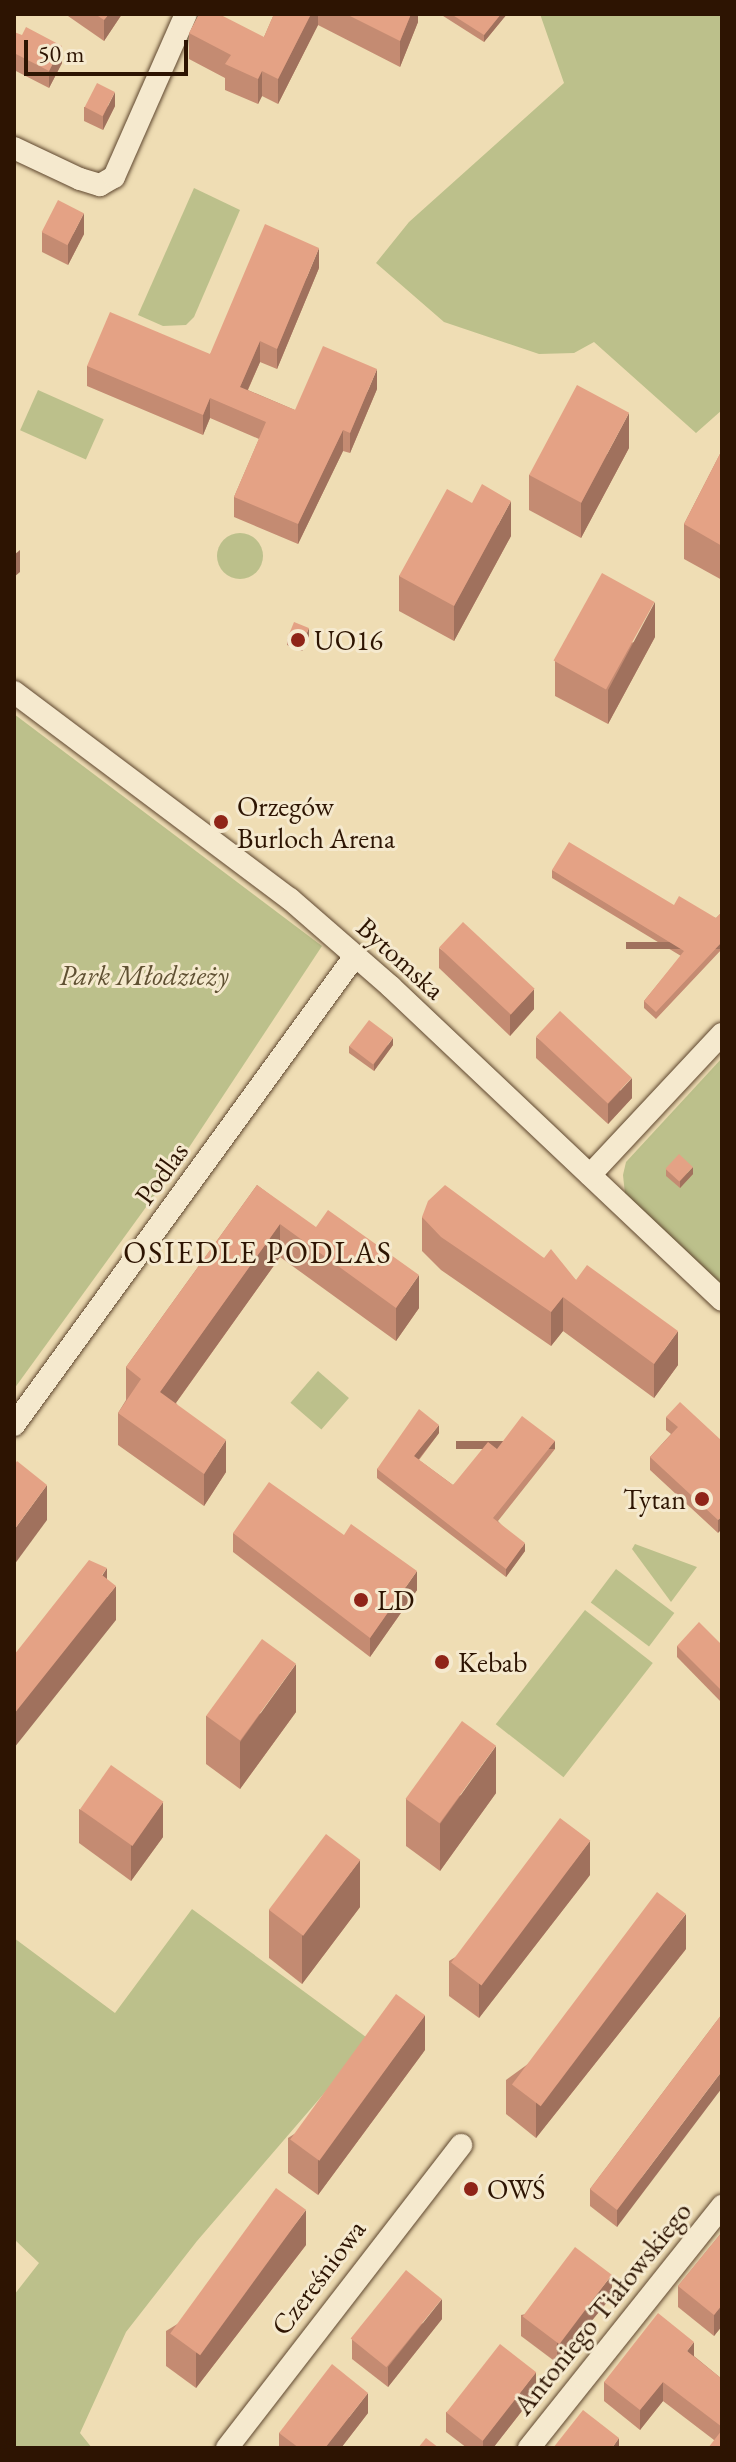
<!DOCTYPE html>
<meta charset="utf-8">
<style>
body{margin:0}
#map{position:relative;width:736px;height:2462px;overflow:hidden;background:#efddb4;font-family:"EB Garamond",serif}
div>[style]{position:absolute}
[style*='--x']{left:calc(var(--x)*1px);top:calc(var(--y)*1px);width:calc(var(--w)*1px);rotate:calc(var(--a)*1deg)}
.green>*{inset:0;background:#bcc08b;transform-origin:0 0}
.round{border-radius:50%}
.roads{filter:drop-shadow(0 0 2px #5e462e) drop-shadow(0 0 2px #5e462e)}
.minor>*{height:22px;margin:-11px;padding:0 11px;transform-origin:11px;border-radius:11px;background:#f5e9ce}
.wall>*{inset:0;background:#c48b72}
.shaded-wall>*{inset:0;background:#a0715d;transform-origin:0 0}
.building>*{inset:0;background:#e4a285;transform-origin:0 0}
.dots>*{width:22px;height:22px;translate:-50% -50%;box-sizing:border-box;border:4px solid #f5e9ce;border-radius:50%}
span{translate:-50% -50%;white-space:nowrap;text-align:center;line-height:1.15;-webkit-text-stroke:6px #f5e9ce;paint-order:stroke}
.poi-label{font-size:28px;color:#2d1402}
.left{translate:0 -50%;text-align:left}
.right{translate:-100% -50%;text-align:right}
.street-label{font-size:28px;color:#2d1402}
.park-label{font-size:28px;color:#5f5032;font-style:italic}
.neighbourhood-label{font-size:30px;color:#2d1402;letter-spacing:2px}
.frame{position:absolute;inset:0;border:16px solid #2d1402;pointer-events:none}
.scale{position:absolute;left:24px;top:40px;width:164px;height:36px;box-sizing:border-box;border:4px solid #2d1402;border-top:0;padding-left:10px;font-size:24px;line-height:28px;white-space:nowrap;color:#2d1402;-webkit-text-stroke:6px #f5e9ce;paint-order:stroke}
</style>
<div id="map">
<div class="green">
<div style="clip-path:polygon(540px 14px,722px 14px,722px 410px,696px 433px,594px 342px,574px 353px,539px 354px,444px 322px,376px 263px,409px 222px,564px 83px)"></div>
<div style="clip-path:polygon(194px 188px,240px 210px,194px 317px,186px 325px,163px 326px,138px 315px)"></div>
<div style="left:38px;top:390px;width:72px;height:44px;rotate:24deg"></div>
<div class="round" style="left:217px;top:533px;width:46px;height:46px"></div>
<div style="clip-path:polygon(14px 714px,322px 946px,186px 1152px,14px 1389px)"></div>
<div style="clip-path:polygon(722px 1058px,722px 1285px,625px 1194px,623px 1175px,626px 1162px)"></div>
<div style="left:318px;top:1371px;width:41px;height:42px;rotate:41deg"></div>
<div style="clip-path:polygon(635px 1544px,697px 1567px,671px 1602px,632px 1549px)"></div>
<div style="left:616px;top:1569px;width:73px;height:42px;rotate:37deg"></div>
<div style="left:585px;top:1610px;width:86px;height:145px;rotate:38deg"></div>
<div style="clip-path:polygon(192px 1909px,370px 2040px,197px 2241px,126px 2332px,80px 2433px,92px 2448px,14px 2448px,14px 2295px,39px 2263px,14px 2239px,14px 1938px,115px 2013px)"></div>
</div>
<div class="roads">
<div class="minor">
<div style="--x:14;--y:148;--w:73;--a:25.2"></div>
<div style="--x:80;--y:179;--w:21;--a:17"></div>
<div style="--x:100;--y:185;--w:16;--a:-30"></div>
<div style="--x:114;--y:177;--w:178;--a:-66.2"></div>
<div style="--x:14;--y:692;--w:345;--a:36.9"></div>
<div style="--x:290;--y:899;--w:133;--a:41"></div>
<div style="--x:390;--y:986;--w:457;--a:43.4"></div>
<div style="--x:590;--y:1175;--w:193;--a:-46.9"></div>
<div style="--x:14;--y:1425;--w:580;--a:-53.98"></div>
<div style="--x:227;--y:2448;--w:383;--a:-52.3"></div>
<div style="--x:529;--y:2448;--w:310;--a:-51.4"></div>
</div>
</div>
<div class="wall">
<div style="clip-path:polygon(68px 14px,122px 14px,104px 41px,68px 16px)"></div>
<div style="clip-path:polygon(274px 14px,418px 14px,418px 22px,400px 67px,318px 25px,278px 104px,262px 96px,258px 104px,225px 90px,225px 78px,189px 59px,189px 33px,264px 37px)"></div>
<div style="clip-path:polygon(440px 14px,507px 14px,484px 42px)"></div>
<div style="clip-path:polygon(14px 32px,62px 63px,49px 88px,14px 70px)"></div>
<div style="clip-path:polygon(115px 106px,103px 130px,84px 121px,84px 107px)"></div>
<div style="clip-path:polygon(42px 232px,84px 234px,68px 265px,42px 252px)"></div>
<div style="clip-path:polygon(319px 268px,277px 369px,260px 362px,248px 390px,295px 410px,377px 389px,350px 453px,343px 451px,298px 544px,234px 517px,234px 497px,259px 439px,210px 418px,203px 435px,87px 386px,87px 366px,210px 354px)"></div>
<div style="clip-path:polygon(629px 448px,581px 538px,529px 510px,529px 475px)"></div>
<div style="clip-path:polygon(722px 450px,722px 580px,684px 559px,684px 524px)"></div>
<div style="clip-path:polygon(472px 503px,511px 536px,454px 641px,399px 611px,399px 576px)"></div>
<div style="clip-path:polygon(309px 636px,302px 651px,287px 645px,287px 638px)"></div>
<div style="clip-path:polygon(655px 637px,608px 724px,555px 696px,555px 661px)"></div>
<div style="clip-path:polygon(552px 870px,716px 918px,722px 912px,722px 949px,656px 1019px,644px 1008px,644px 1001px,681px 956px,552px 878px)"></div>
<div style="clip-path:polygon(439px 948px,534px 1009px,510px 1036px,439px 968px)"></div>
<div style="clip-path:polygon(536px 1037px,632px 1098px,608px 1124px,536px 1058px)"></div>
<div style="clip-path:polygon(393px 1045px,374px 1071px,349px 1053px,349px 1046px)"></div>
<div style="clip-path:polygon(666px 1169px,693px 1174px,680px 1188px,666px 1176px)"></div>
<div style="clip-path:polygon(257px 1185px,419px 1308px,396px 1341px,280px 1257px,176px 1403px,226px 1472px,204px 1506px,118px 1445px,118px 1413px,126px 1400px,126px 1367px)"></div>
<div style="clip-path:polygon(422px 1217px,544px 1258px,576px 1280px,678px 1365px,654px 1398px,563px 1331px,551px 1346px,441px 1270px,422px 1251px)"></div>
<div style="clip-path:polygon(666px 1417px,722px 1441px,718px 1533px,650px 1470px,650px 1457px,671px 1434px,666px 1430px)"></div>
<div style="clip-path:polygon(439px 1433px,419px 1460px,453px 1485px,497px 1449px,555px 1449px,498px 1521px,525px 1551px,506px 1577px,377px 1478px,377px 1469px)"></div>
<div style="clip-path:polygon(233px 1533px,417px 1590px,370px 1657px,233px 1552px)"></div>
<div style="clip-path:polygon(722px 1645px,722px 1703px,677px 1657px,677px 1646px)"></div>
<div style="clip-path:polygon(296px 1712px,240px 1789px,206px 1764px,206px 1716px)"></div>
<div style="clip-path:polygon(496px 1793px,440px 1871px,406px 1846px,406px 1799px)"></div>
<div style="clip-path:polygon(79px 1809px,163px 1837px,131px 1881px,79px 1843px)"></div>
<div style="clip-path:polygon(590px 1875px,479px 2018px,449px 1996px,449px 1961px)"></div>
<div style="clip-path:polygon(360px 1907px,302px 1984px,269px 1958px,269px 1910px)"></div>
<div style="clip-path:polygon(686px 1949px,536px 2138px,506px 2114px,506px 2080px)"></div>
<div style="clip-path:polygon(722px 2014px,617px 2227px,590px 2206px,590px 2189px)"></div>
<div style="clip-path:polygon(425px 2050px,318px 2195px,288px 2173px,288px 2138px)"></div>
<div style="clip-path:polygon(722px 2232px,722px 2326px,714px 2336px,678px 2307px,678px 2286px)"></div>
<div style="clip-path:polygon(306px 2245px,196px 2388px,166px 2366px,166px 2331px)"></div>
<div style="clip-path:polygon(612px 2296px,557px 2363px,521px 2336px,521px 2315px)"></div>
<div style="clip-path:polygon(442px 2319px,388px 2387px,352px 2359px,352px 2339px)"></div>
<div style="clip-path:polygon(694px 2356px,722px 2379px,722px 2448px,714px 2440px,663px 2401px,640px 2430px,604px 2401px,604px 2382px)"></div>
<div style="clip-path:polygon(536px 2393px,493px 2448px,467px 2448px,446px 2432px,446px 2412px)"></div>
<div style="clip-path:polygon(368px 2413px,341px 2448px,279px 2448px,279px 2433px)"></div>
</div>
<div class="shaded-wall">
<div style="clip-path:polygon(109px 14px,122px 14px,104px 41px,104px 20px)"></div>
<div style="clip-path:polygon(311px 14px,318px 14px,318px 25px,278px 104px,278px 79px)"></div>
<div style="clip-path:polygon(411px 14px,418px 14px,418px 22px,400px 67px,400px 41px)"></div>
<div style="clip-path:polygon(501px 14px,507px 14px,484px 42px,484px 35px)"></div>
<div style="clip-path:polygon(62px 46px,62px 63px,49px 88px,49px 71px)"></div>
<div style="clip-path:polygon(262px 71px,262px 96px,258px 104px,258px 79px)"></div>
<div style="clip-path:polygon(115px 92px,115px 106px,103px 130px,103px 116px)"></div>
<div style="clip-path:polygon(84px 213px,84px 234px,68px 265px,68px 244px)"></div>
<div style="clip-path:polygon(319px 248px,319px 268px,277px 369px,277px 349px)"></div>
<div style="clip-path:polygon(260px 341px,260px 362px,240px 407px,240px 387px)"></div>
<div style="clip-path:polygon(377px 369px,377px 389px,350px 453px,350px 433px)"></div>
<div style="clip-path:polygon(210px 398px,210px 418px,203px 435px,203px 415px)"></div>
<div style="clip-path:polygon(629px 413px,629px 448px,581px 538px,581px 503px)"></div>
<div style="clip-path:polygon(343px 430px,343px 451px,298px 544px,298px 524px)"></div>
<div style="clip-path:polygon(511px 501px,511px 536px,454px 641px,454px 606px)"></div>
<div style="clip-path:polygon(20px 550px,20px 572px,14px 577px,14px 555px)"></div>
<div style="clip-path:polygon(655px 602px,655px 637px,608px 724px,608px 690px)"></div>
<div style="clip-path:polygon(309px 628px,309px 636px,302px 651px,302px 644px)"></div>
<div style="left:722px;top:942px;width:7px;height:96px;rotate:90deg"></div>
<div style="clip-path:polygon(534px 989px,534px 1009px,510px 1036px,510px 1015px)"></div>
<div style="clip-path:polygon(393px 1038px,393px 1045px,374px 1071px,374px 1064px)"></div>
<div style="clip-path:polygon(632px 1078px,632px 1098px,608px 1124px,608px 1104px)"></div>
<div style="clip-path:polygon(693px 1167px,693px 1174px,680px 1188px,680px 1181px)"></div>
<div style="clip-path:polygon(280px 1224px,280px 1257px,160px 1425px,160px 1392px)"></div>
<div style="clip-path:polygon(419px 1275px,419px 1308px,396px 1341px,396px 1308px)"></div>
<div style="clip-path:polygon(563px 1297px,563px 1331px,551px 1346px,551px 1312px)"></div>
<div style="clip-path:polygon(678px 1331px,678px 1365px,654px 1398px,654px 1364px)"></div>
<div style="clip-path:polygon(439px 1425px,439px 1433px,414px 1465px,414px 1456px)"></div>
<div style="clip-path:polygon(226px 1440px,226px 1472px,204px 1506px,204px 1474px)"></div>
<div style="left:555px;top:1441px;width:8px;height:99px;rotate:90deg"></div>
<div style="clip-path:polygon(47px 1485px,47px 1520px,14px 1565px,14px 1530px)"></div>
<div style="clip-path:polygon(722px 1516px,722px 1529px,718px 1533px,718px 1520px)"></div>
<div style="clip-path:polygon(525px 1543px,525px 1551px,506px 1577px,506px 1569px)"></div>
<div style="clip-path:polygon(107px 1568px,107px 1597px,116px 1586px,116px 1620px,14px 1748px,14px 1714px)"></div>
<div style="clip-path:polygon(417px 1571px,417px 1590px,370px 1657px,370px 1638px)"></div>
<div style="clip-path:polygon(296px 1664px,296px 1712px,240px 1789px,240px 1742px)"></div>
<div style="clip-path:polygon(496px 1746px,496px 1793px,440px 1871px,440px 1824px)"></div>
<div style="clip-path:polygon(163px 1802px,163px 1837px,131px 1881px,131px 1846px)"></div>
<div style="clip-path:polygon(590px 1841px,590px 1875px,479px 2018px,479px 1983px)"></div>
<div style="clip-path:polygon(360px 1860px,360px 1907px,302px 1984px,302px 1936px)"></div>
<div style="clip-path:polygon(686px 1914px,686px 1949px,536px 2138px,536px 2103px)"></div>
<div style="clip-path:polygon(425px 2015px,425px 2050px,318px 2195px,318px 2160px)"></div>
<div style="clip-path:polygon(722px 2071px,722px 2088px,617px 2227px,617px 2210px)"></div>
<div style="clip-path:polygon(306px 2210px,306px 2245px,196px 2388px,196px 2353px)"></div>
<div style="clip-path:polygon(612px 2275px,612px 2296px,557px 2363px,557px 2343px)"></div>
<div style="clip-path:polygon(442px 2299px,442px 2319px,388px 2387px,388px 2367px)"></div>
<div style="clip-path:polygon(722px 2305px,722px 2326px,714px 2336px,714px 2315px)"></div>
<div style="clip-path:polygon(694px 2342px,694px 2362px,687px 2351px)"></div>
<div style="clip-path:polygon(536px 2372px,536px 2393px,493px 2448px,483px 2448px,483px 2440px)"></div>
<div style="clip-path:polygon(663px 2382px,663px 2401px,640px 2430px,640px 2410px)"></div>
<div style="clip-path:polygon(368px 2393px,368px 2413px,341px 2448px,325px 2448px)"></div>
<div style="clip-path:polygon(619px 2438px,619px 2448px,612px 2448px)"></div>
</div>
<div class="building">
<div style="clip-path:polygon(95px 14px,109px 14px,104px 20px)"></div>
<div style="clip-path:polygon(199px 14px,219px 14px,264px 37px,274px 14px,311px 14px,278px 79px,262px 71px,258px 79px,225px 64px,231px 55px,189px 33px)"></div>
<div style="clip-path:polygon(346px 14px,411px 14px,400px 41px)"></div>
<div style="clip-path:polygon(451px 14px,501px 14px,484px 35px)"></div>
<div style="clip-path:polygon(26px 27px,62px 46px,49px 71px,14px 53px,14px 32px,22px 35px)"></div>
<div style="left:97px;top:83px;width:20px;height:27px;rotate:27deg"></div>
<div style="left:58px;top:200px;width:29px;height:36px;rotate:27deg"></div>
<div style="clip-path:polygon(265px 224px,319px 248px,277px 349px,260px 341px,240px 387px,295px 410px,323px 346px,377px 369px,350px 433px,343px 430px,298px 524px,234px 497px,266px 422px,210px 398px,203px 415px,87px 366px,110px 312px,210px 354px)"></div>
<div style="left:577px;top:385px;width:59px;height:102px;rotate:28deg"></div>
<div style="clip-path:polygon(722px 450px,722px 546px,684px 524px)"></div>
<div style="clip-path:polygon(482px 484px,511px 501px,454px 606px,399px 576px,447px 489px,472px 503px)"></div>
<div style="left:602px;top:573px;width:60px;height:100px;rotate:29deg"></div>
<div style="left:294px;top:622px;width:16px;height:17px;rotate:22deg"></div>
<div style="clip-path:polygon(569px 842px,674px 905px,679px 896px,716px 918px,722px 912px,722px 942px,656px 1012px,644px 1001px,684px 951px,552px 870px)"></div>
<div style="left:463px;top:922px;width:98px;height:35px;rotate:43deg"></div>
<div style="left:560px;top:1011px;width:98px;height:35px;rotate:43deg"></div>
<div style="left:369px;top:1020px;width:30px;height:33px;rotate:37deg"></div>
<div style="left:679px;top:1154px;width:19px;height:20px;rotate:43deg"></div>
<div style="clip-path:polygon(257px 1185px,316px 1227px,328px 1210px,419px 1275px,396px 1308px,280px 1224px,160px 1392px,226px 1440px,204px 1474px,118px 1413px,141px 1379px,126px 1367px)"></div>
<div style="clip-path:polygon(445px 1185px,544px 1258px,551px 1249px,576px 1280px,587px 1265px,678px 1331px,654px 1364px,563px 1297px,551px 1312px,441px 1237px,422px 1217px,428px 1201px)"></div>
<div style="clip-path:polygon(680px 1402px,722px 1441px,722px 1516px,718px 1520px,650px 1457px,678px 1427px,666px 1417px)"></div>
<div style="clip-path:polygon(419px 1409px,439px 1425px,414px 1456px,453px 1485px,488px 1442px,497px 1449px,522px 1416px,555px 1441px,493px 1518px,525px 1543px,506px 1569px,377px 1469px)"></div>
<div style="clip-path:polygon(17px 1461px,47px 1485px,14px 1530px,14px 1466px)"></div>
<div style="clip-path:polygon(269px 1482px,344px 1535px,351px 1524px,417px 1571px,370px 1638px,233px 1533px)"></div>
<div style="clip-path:polygon(89px 1560px,107px 1568px,102px 1575px,116px 1586px,14px 1714px,14px 1655px)"></div>
<div style="clip-path:polygon(699px 1622px,722px 1645px,722px 1691px,677px 1646px)"></div>
<div style="left:262px;top:1639px;width:42px;height:95px;rotate:36deg"></div>
<div style="left:462px;top:1721px;width:42px;height:96px;rotate:36deg"></div>
<div style="left:111px;top:1765px;width:64px;height:54px;rotate:35deg"></div>
<div style="left:560px;top:1818px;width:38px;height:181px;rotate:37deg"></div>
<div style="left:326px;top:1834px;width:43px;height:95px;rotate:37deg"></div>
<div style="left:657px;top:1892px;width:36px;height:241px;rotate:37deg"></div>
<div style="left:396px;top:1994px;width:36px;height:180px;rotate:36deg"></div>
<div style="clip-path:polygon(722px 2014px,722px 2071px,617px 2210px,590px 2189px)"></div>
<div style="left:276px;top:2188px;width:37px;height:180px;rotate:36deg"></div>
<div style="clip-path:polygon(722px 2232px,722px 2305px,714px 2315px,678px 2286px)"></div>
<div style="left:575px;top:2247px;width:46px;height:87px;rotate:37deg"></div>
<div style="left:406px;top:2270px;width:46px;height:88px;rotate:39deg"></div>
<div style="clip-path:polygon(658px 2313px,694px 2342px,687px 2351px,722px 2379px,722px 2427px,663px 2382px,640px 2410px,604px 2382px)"></div>
<div style="left:500px;top:2344px;width:46px;height:87px;rotate:38deg"></div>
<div style="clip-path:polygon(332px 2364px,368px 2393px,325px 2448px,299px 2448px,279px 2433px)"></div>
<div style="clip-path:polygon(583px 2410px,619px 2438px,612px 2448px,553px 2448px)"></div>
<div style="clip-path:polygon(722px 2430px,722px 2448px,708px 2448px)"></div>
<div style="clip-path:polygon(426px 2438px,439px 2448px,418px 2448px)"></div>
</div>
<div class="dots">
<div style="left:298px;top:640px;background:#8f2418"></div>
<div style="left:221px;top:822px;background:#8f2418"></div>
<div style="left:702px;top:1499px;background:#8f2418"></div>
<div style="left:361px;top:1600px;background:#8f2418"></div>
<div style="left:442px;top:1662px;background:#8f2418"></div>
<div style="left:471px;top:2189px;background:#8f2418"></div>
</div>
<div class="poi-label">
<span class="left" style="left:314px;top:640px">UO16</span>
<span class="left" style="left:237px;top:822px">Orzegów<br>Burloch Arena</span>
<span class="right" style="left:686px;top:1499px">Tytan</span>
<span class="left" style="left:377px;top:1600px">LD</span>
<span class="left" style="left:458px;top:1662px">Kebab</span>
<span class="left" style="left:487px;top:2189px">OWŚ</span>
</div>
<div class="street-label">
<span style="left:401px;top:958px;rotate:42deg">Bytomska</span>
<span style="left:161px;top:1173px;rotate:-54deg">Podlas</span>
<span style="left:318px;top:2277px;rotate:-53deg">Czereśniowa</span>
<span style="left:602px;top:2308px;rotate:-51deg">Antoniego Tiałowskiego</span>
</div>
<div class="park-label">
<span style="left:144px;top:975px">Park Młodzieży</span>
</div>
<div class="neighbourhood-label">
<span style="left:258px;top:1253px">OSIEDLE PODLAS</span>
</div>
<div class="frame"></div>
<div class="scale">50 m</div>
</div>
